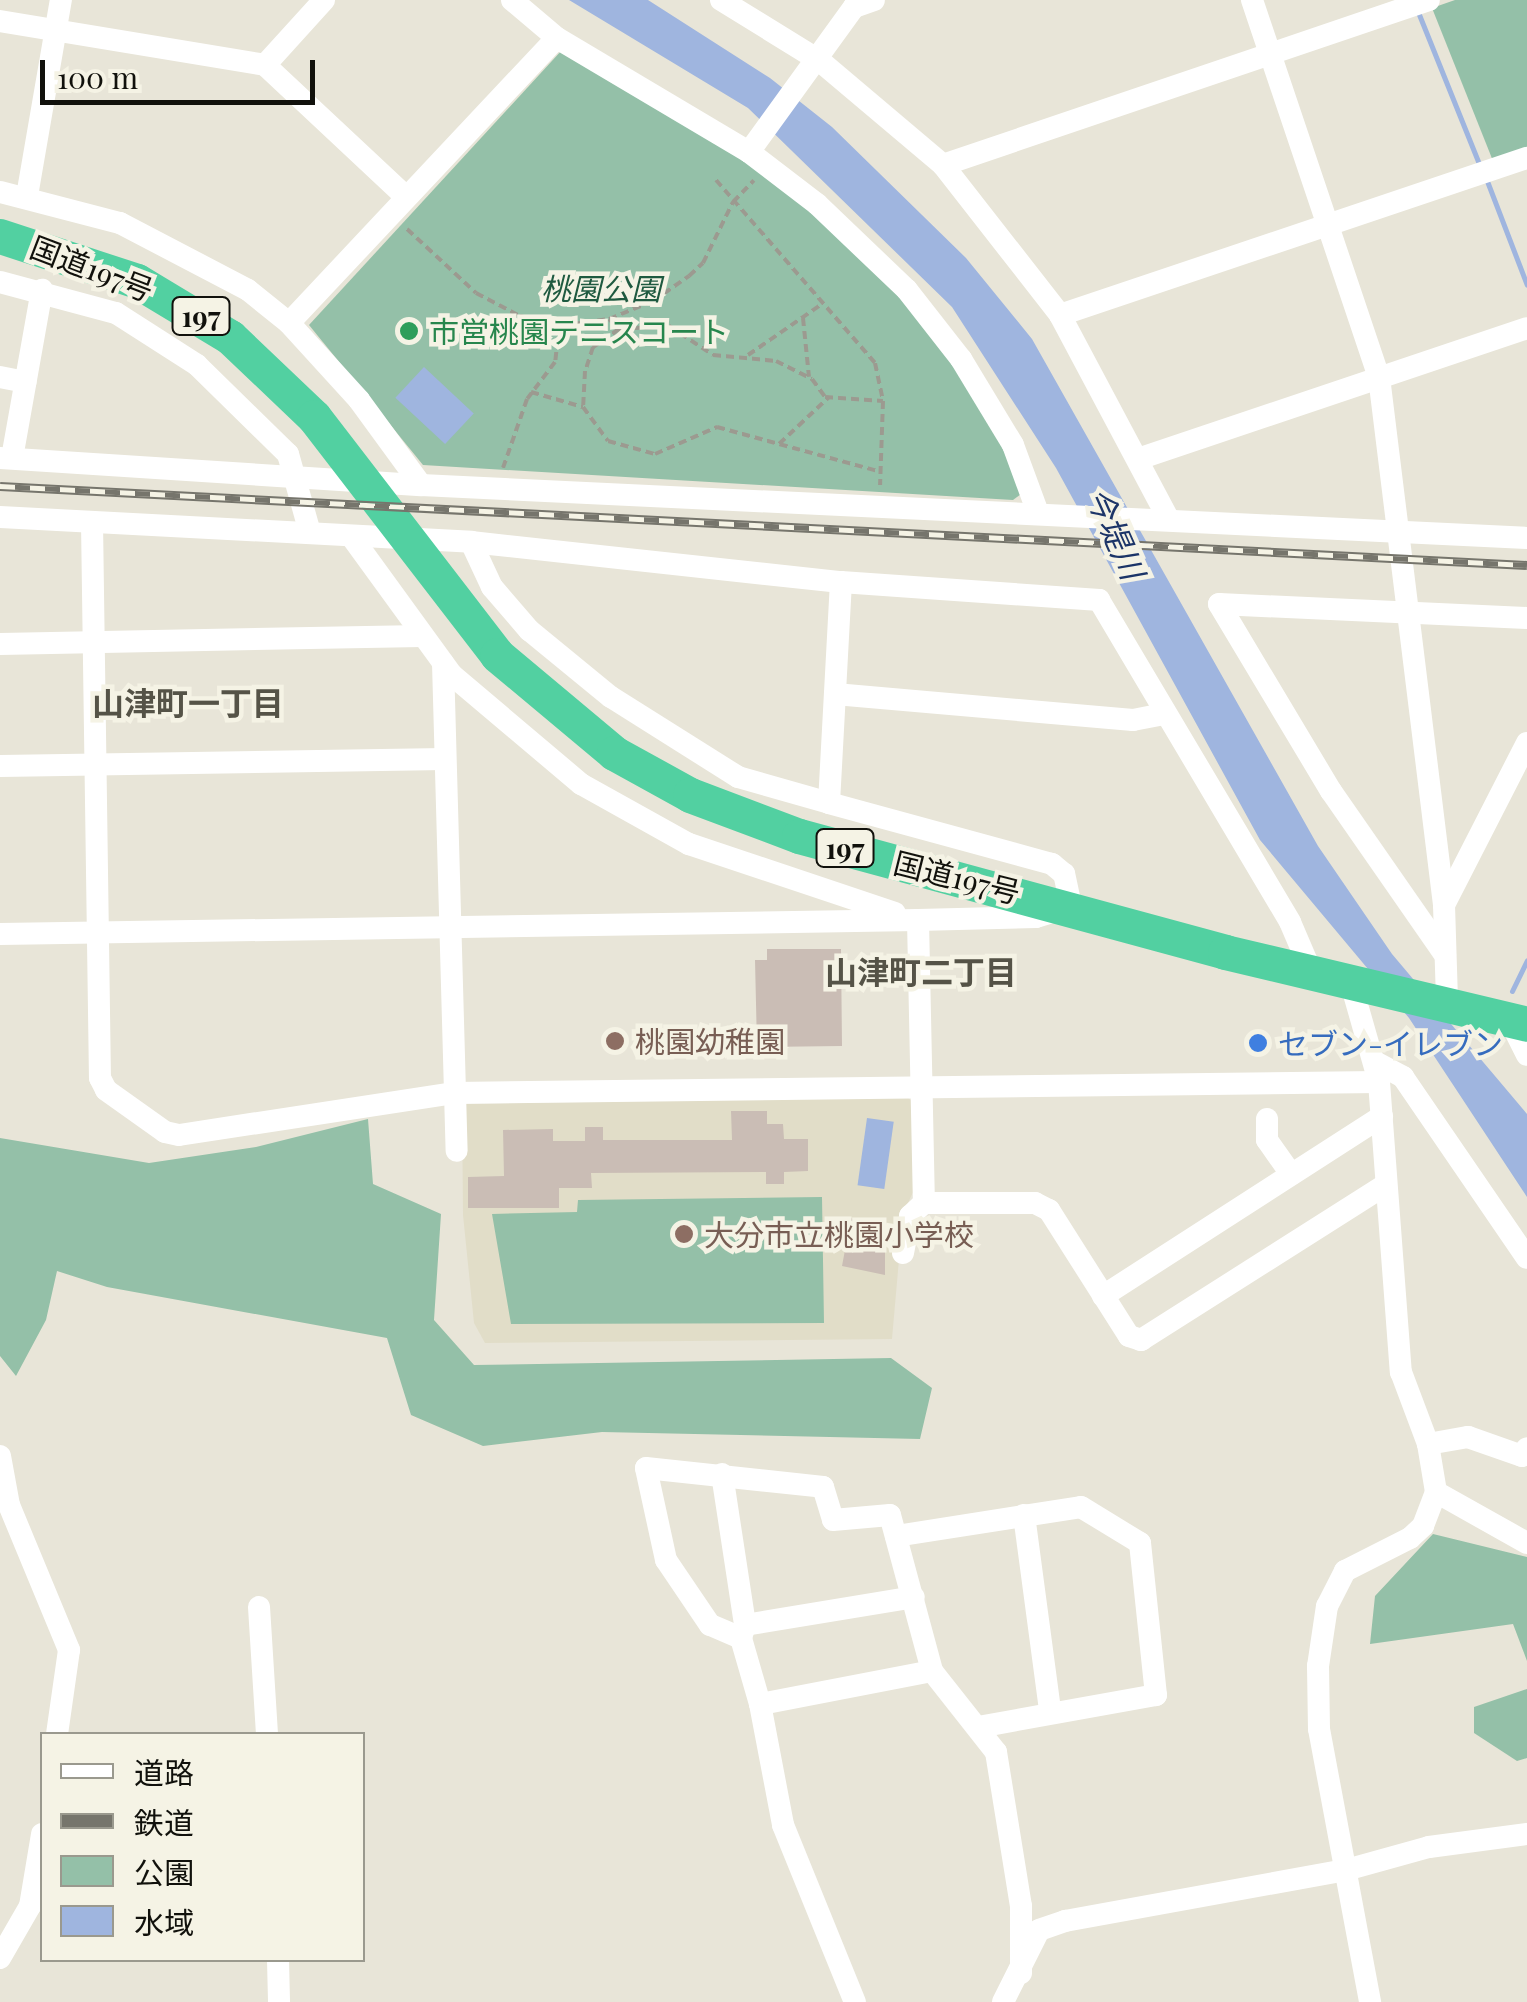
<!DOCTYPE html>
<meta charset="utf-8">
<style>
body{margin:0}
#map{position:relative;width:1527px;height:2002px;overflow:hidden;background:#e8e5d8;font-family:"Playfair Display","Noto Sans JP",serif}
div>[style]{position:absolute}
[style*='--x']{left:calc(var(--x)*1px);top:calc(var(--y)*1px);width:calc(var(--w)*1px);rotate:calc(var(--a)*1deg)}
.built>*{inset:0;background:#e1ddc8}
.green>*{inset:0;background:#94c0a8}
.water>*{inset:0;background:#9fb5df;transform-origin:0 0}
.stream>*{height:5px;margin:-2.5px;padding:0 2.5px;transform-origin:2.5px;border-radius:2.5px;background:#9fb5df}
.building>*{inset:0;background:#cabdb5}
.path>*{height:4px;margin-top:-2px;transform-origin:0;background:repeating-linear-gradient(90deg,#9c9a90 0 8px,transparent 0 13px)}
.minor>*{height:22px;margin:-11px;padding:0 11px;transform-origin:11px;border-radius:11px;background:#fff}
.highway>*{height:35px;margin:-17.5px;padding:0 17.5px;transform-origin:17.5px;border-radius:17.5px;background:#52d0a1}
.rail>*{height:9px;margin-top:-4.5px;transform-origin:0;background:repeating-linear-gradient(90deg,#f5f3e5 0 15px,#76756c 0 30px);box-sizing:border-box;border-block:2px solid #76756c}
.dots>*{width:28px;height:28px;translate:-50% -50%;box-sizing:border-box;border:5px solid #f5f3e5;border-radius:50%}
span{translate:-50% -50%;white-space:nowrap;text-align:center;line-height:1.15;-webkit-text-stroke:9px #f5f3e5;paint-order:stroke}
.shield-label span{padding:2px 8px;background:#f5f3e5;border:2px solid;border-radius:8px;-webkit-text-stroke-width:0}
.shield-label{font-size:28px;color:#11110c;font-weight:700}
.street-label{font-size:30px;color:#11110c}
.park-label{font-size:30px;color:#1f5a40;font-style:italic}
.leisure-label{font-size:30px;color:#27864d}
.left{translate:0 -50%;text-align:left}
.education-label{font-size:30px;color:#785e54}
.shop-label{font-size:30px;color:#366cbe}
.water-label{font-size:32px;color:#1c3568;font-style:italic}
.neighbourhood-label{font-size:32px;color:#555347;font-weight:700}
.legend{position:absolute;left:40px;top:1732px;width:325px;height:230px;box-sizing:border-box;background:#f5f3e5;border:2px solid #9a998e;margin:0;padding:12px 18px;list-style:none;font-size:30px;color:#11110c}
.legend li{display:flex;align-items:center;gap:20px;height:50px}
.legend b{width:50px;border:2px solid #9a998e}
.scale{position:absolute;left:40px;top:60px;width:275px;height:45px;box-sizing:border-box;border:5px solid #11110c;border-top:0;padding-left:12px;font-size:30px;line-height:35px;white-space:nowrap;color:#11110c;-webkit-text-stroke:8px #f5f3e5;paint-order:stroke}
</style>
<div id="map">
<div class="built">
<div style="clip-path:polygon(907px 1097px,913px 1102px,914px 1190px,903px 1214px,892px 1339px,485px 1343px,474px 1323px,463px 1215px,462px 1104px)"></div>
</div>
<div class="green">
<div style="clip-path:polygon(1455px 0,1527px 0,1527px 150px,1493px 161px,1432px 8px)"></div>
<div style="clip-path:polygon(562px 50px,704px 129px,852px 243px,929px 327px,998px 425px,1024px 492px,1013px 500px,423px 465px,309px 325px)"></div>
<div style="clip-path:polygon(368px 1119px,373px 1184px,441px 1214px,434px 1320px,474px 1365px,891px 1358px,932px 1388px,920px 1439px,602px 1432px,483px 1446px,411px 1415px,387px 1338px,107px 1287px,57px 1271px,46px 1320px,16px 1376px,0 1356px,0 1138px,149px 1163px,256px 1147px)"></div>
<div style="clip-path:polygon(822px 1197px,824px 1323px,511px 1324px,492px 1214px,577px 1212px,578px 1200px)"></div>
<div style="clip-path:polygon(1433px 1534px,1527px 1557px,1527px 1661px,1513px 1624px,1370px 1644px,1375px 1596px)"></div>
<div style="clip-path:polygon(1527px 1689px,1527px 1758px,1517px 1761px,1474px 1733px,1474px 1707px)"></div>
</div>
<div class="water">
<div style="clip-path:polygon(569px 0,648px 0,770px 78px,832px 127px,966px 258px,1032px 339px,1318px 846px,1392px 954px,1527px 1114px,1527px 1197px,1409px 1018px,1260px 840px,1056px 468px,952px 307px,748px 108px)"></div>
<div style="left:424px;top:367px;width:68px;height:42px;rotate:43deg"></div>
<div style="left:867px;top:1118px;width:27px;height:68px;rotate:8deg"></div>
</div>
<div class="stream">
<div style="--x:1418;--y:12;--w:166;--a:68.1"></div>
<div style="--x:1487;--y:181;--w:111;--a:69"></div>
<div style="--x:1512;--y:991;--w:34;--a:-64"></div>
</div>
<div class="building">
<div style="clip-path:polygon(767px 949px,841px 949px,842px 1046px,757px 1047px,755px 960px,767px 960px)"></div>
<div style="clip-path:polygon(731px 1111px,767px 1111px,767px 1124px,783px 1124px,784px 1139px,808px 1139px,808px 1171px,784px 1172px,784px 1184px,766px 1184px,766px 1172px,591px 1173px,592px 1188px,559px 1188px,559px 1208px,468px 1208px,468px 1177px,504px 1176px,503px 1130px,553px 1129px,553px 1141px,585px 1141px,585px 1127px,603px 1127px,603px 1140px,732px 1140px)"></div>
<div style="clip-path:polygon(842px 1217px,885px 1223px,885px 1275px,842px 1266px,848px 1234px,840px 1232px)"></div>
</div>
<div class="path">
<div style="--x:716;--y:180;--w:242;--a:49"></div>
<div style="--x:875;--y:363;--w:39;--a:78"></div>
<div style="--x:883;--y:401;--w:84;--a:92"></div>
<div style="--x:407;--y:229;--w:94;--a:42.8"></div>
<div style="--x:476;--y:293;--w:50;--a:27.6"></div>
<div style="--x:520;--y:316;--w:40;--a:14.4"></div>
<div style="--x:559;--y:326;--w:36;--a:96"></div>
<div style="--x:555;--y:362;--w:46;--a:127.1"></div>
<div style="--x:527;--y:399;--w:73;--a:109.2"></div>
<div style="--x:803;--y:318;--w:59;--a:84.2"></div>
<div style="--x:609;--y:319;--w:14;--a:45"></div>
<div style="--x:619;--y:329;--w:50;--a:-3.4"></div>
<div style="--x:669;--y:326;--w:53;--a:33.4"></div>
<div style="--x:713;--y:355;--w:63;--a:5.4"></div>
<div style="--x:776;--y:361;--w:40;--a:26.6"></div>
<div style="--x:812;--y:379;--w:22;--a:54"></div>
<div style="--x:825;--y:397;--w:58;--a:3.9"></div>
<div style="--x:559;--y:326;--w:50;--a:-8"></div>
<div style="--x:609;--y:319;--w:48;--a:-22.2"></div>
<div style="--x:653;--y:301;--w:44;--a:-34.8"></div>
<div style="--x:689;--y:276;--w:19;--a:-43"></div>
<div style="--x:703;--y:263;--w:68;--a:-63.8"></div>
<div style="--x:733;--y:202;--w:30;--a:-46"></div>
<div style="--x:619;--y:329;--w:32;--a:145"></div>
<div style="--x:593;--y:347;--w:25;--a:108"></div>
<div style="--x:585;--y:371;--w:36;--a:93"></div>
<div style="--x:583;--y:407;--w:42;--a:53.7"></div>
<div style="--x:608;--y:441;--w:49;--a:15.5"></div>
<div style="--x:655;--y:454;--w:68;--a:-23.5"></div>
<div style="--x:717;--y:427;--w:170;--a:15.3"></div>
<div style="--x:748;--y:355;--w:90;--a:-34.6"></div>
<div style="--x:531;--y:392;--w:54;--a:16.1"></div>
<div style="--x:779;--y:444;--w:69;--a:-43.2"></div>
</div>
<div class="minor">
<div style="--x:512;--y:0;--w:59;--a:40.2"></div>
<div style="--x:557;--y:38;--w:223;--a:30.7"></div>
<div style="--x:749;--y:152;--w:86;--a:37.4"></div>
<div style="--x:817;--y:204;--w:124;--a:43.7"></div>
<div style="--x:907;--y:290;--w:88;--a:52"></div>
<div style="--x:961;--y:359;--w:100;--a:58.8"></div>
<div style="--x:1013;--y:445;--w:72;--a:69.8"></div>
<div style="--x:721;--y:0;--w:116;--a:31.6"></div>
<div style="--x:820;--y:61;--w:161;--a:40.2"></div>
<div style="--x:943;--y:165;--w:190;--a:52"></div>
<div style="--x:1060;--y:315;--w:232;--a:62"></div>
<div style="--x:1252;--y:0;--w:398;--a:71.4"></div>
<div style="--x:1379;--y:377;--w:532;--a:82.98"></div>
<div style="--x:1444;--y:905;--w:96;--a:88.2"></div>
<div style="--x:0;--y:21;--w:269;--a:9.4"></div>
<div style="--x:265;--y:65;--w:193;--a:43.1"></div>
<div style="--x:265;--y:65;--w:88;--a:-47.8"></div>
<div style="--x:749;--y:152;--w:179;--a:-54.1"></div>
<div style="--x:854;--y:7;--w:21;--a:-19"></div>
<div style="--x:943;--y:165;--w:513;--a:-18.75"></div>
<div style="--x:0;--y:192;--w:124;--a:14.5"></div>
<div style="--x:120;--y:223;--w:144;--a:27.6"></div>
<div style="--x:248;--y:290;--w:53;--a:38.8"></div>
<div style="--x:289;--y:323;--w:104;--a:47.7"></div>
<div style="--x:359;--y:400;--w:105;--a:53.9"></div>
<div style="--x:27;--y:196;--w:199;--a:-80.2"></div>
<div style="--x:0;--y:282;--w:120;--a:15"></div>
<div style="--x:116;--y:313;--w:96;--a:32.7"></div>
<div style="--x:197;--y:365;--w:127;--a:44.4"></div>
<div style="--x:288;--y:454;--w:82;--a:74.4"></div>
<div style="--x:1060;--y:315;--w:493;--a:-18.6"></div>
<div style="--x:289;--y:323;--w:391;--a:-46.8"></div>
<div style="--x:0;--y:377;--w:26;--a:11"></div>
<div style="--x:0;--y:458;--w:422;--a:3.7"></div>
<div style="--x:421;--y:485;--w:1107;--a:2.74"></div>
<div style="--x:12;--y:458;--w:171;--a:-79.9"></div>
<div style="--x:1141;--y:458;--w:407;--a:-18.6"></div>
<div style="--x:0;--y:517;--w:472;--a:3"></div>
<div style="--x:471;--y:542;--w:372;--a:6.2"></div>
<div style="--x:841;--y:582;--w:259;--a:4"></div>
<div style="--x:1099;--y:600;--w:374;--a:59.3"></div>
<div style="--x:1290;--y:922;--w:53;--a:66.8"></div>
<div style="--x:92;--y:522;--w:556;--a:89.18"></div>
<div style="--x:100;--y:1078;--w:13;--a:63"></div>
<div style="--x:106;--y:1090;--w:72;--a:35.4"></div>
<div style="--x:165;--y:1132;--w:14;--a:12"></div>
<div style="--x:179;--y:1135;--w:279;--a:-8.7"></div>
<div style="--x:455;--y:1093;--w:924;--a:-0.68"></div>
<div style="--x:351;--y:536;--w:172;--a:54"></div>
<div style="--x:452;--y:675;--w:169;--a:40.2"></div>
<div style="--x:581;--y:784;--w:124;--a:29.1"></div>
<div style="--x:689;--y:844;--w:217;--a:18.5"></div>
<div style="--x:471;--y:542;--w:50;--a:65"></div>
<div style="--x:492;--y:587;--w:57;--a:49.3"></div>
<div style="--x:529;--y:630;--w:106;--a:39.3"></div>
<div style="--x:611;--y:697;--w:150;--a:32.2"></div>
<div style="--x:738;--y:777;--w:95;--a:15.9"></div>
<div style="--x:829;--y:803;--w:221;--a:-86.9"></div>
<div style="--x:1219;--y:604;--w:218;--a:59.1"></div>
<div style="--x:1331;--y:791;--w:200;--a:55.2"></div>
<div style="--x:1219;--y:604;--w:308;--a:2.6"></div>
<div style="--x:0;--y:644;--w:422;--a:-1.1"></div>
<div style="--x:443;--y:663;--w:488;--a:88.4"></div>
<div style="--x:835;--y:694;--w:299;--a:5"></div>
<div style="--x:1133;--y:720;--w:32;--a:-11"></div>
<div style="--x:0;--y:766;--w:445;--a:-0.9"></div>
<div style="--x:1444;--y:905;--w:182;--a:-62.9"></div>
<div style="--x:918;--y:920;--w:283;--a:88.8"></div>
<div style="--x:0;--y:934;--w:918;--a:-0.87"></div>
<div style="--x:918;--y:920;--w:118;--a:-1.5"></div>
<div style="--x:1036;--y:917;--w:37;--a:-17"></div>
<div style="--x:1071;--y:906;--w:33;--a:-102"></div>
<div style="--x:1064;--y:874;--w:16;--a:-140"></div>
<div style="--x:1052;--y:864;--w:231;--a:-164.7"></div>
<div style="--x:1350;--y:980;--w:106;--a:74.1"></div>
<div style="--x:1379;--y:1082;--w:291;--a:85.7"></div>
<div style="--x:1401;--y:1372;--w:77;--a:69.4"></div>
<div style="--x:1428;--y:1444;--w:49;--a:80.5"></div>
<div style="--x:1436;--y:1492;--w:36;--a:111"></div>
<div style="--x:1423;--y:1526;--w:18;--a:137"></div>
<div style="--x:1410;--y:1538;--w:73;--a:153.1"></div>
<div style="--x:1345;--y:1571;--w:39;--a:117"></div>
<div style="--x:1327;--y:1606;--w:61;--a:98.5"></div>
<div style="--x:1318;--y:1666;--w:63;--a:89.1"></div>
<div style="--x:1319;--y:1729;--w:278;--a:79.4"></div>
<div style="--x:1509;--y:1019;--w:40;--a:63.4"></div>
<div style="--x:1375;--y:1062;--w:32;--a:28"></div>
<div style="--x:1403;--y:1077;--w:219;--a:55.6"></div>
<div style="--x:1267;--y:1119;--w:21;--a:90"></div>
<div style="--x:1267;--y:1140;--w:42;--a:54.8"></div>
<div style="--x:903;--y:1253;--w:38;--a:-79"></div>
<div style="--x:910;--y:1216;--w:19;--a:-43"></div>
<div style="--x:924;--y:1203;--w:111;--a:0"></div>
<div style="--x:1035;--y:1203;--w:16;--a:27"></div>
<div style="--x:1049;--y:1210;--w:149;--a:57.6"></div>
<div style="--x:1129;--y:1336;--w:13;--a:18"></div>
<div style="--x:1141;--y:1340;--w:289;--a:-32.4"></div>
<div style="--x:1103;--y:1296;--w:332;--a:-32.8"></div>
<div style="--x:1428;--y:1444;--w:41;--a:-9.9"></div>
<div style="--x:1468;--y:1437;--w:57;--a:19.4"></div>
<div style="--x:1522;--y:1456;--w:9;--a:-58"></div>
<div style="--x:0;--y:1456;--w:50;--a:79.6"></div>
<div style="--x:9;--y:1505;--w:157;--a:67.5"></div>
<div style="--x:69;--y:1650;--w:85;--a:98.1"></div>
<div style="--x:722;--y:1474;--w:153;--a:81.3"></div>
<div style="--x:745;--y:1625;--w:14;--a:107"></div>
<div style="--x:1436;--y:1492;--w:104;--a:29.3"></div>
<div style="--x:1024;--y:1515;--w:197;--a:82.4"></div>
<div style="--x:896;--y:1536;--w:187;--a:-8.9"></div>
<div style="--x:1081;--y:1507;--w:69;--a:31.4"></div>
<div style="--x:1140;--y:1543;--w:153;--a:84"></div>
<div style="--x:1156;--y:1695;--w:181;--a:169.8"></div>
<div style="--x:259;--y:1607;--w:127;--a:86.4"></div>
<div style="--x:745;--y:1625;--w:171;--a:-9.4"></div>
<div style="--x:932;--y:1671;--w:175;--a:169.1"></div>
<div style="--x:760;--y:1704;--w:69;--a:-106.1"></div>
<div style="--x:741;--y:1638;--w:34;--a:-157"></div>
<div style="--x:710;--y:1625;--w:78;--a:-124.1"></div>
<div style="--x:666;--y:1560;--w:94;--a:-102.3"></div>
<div style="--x:646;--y:1468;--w:178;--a:6.1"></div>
<div style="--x:823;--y:1487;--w:34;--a:73"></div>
<div style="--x:833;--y:1520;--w:57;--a:-5"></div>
<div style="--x:890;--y:1515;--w:162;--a:74.9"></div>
<div style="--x:932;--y:1671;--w:103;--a:51.7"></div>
<div style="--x:996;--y:1752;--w:156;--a:80.8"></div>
<div style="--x:1021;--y:1906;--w:67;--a:90"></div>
<div style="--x:760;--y:1704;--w:123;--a:79.2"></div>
<div style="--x:783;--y:1825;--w:191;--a:67.9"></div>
<div style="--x:0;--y:1958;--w:60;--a:-60"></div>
<div style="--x:30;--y:1906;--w:73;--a:-80.5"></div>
<div style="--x:278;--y:1960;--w:42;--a:88.6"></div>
<div style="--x:1003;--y:2002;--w:80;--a:-63.4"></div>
<div style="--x:1039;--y:1930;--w:28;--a:-19"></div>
<div style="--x:1065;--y:1921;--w:286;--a:-10.3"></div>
<div style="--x:1346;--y:1870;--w:86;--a:-15.5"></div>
<div style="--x:1429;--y:1847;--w:99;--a:-7.6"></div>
</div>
<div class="highway">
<div style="--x:0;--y:236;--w:144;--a:18.2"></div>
<div style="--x:137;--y:281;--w:109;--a:31.1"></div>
<div style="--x:230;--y:337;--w:116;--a:43.6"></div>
<div style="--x:314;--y:417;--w:300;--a:52.4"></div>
<div style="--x:497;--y:655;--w:153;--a:39.9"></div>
<div style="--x:614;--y:753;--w:87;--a:28.9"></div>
<div style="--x:690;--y:795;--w:116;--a:20.6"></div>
<div style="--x:799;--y:836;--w:442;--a:15.2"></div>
<div style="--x:1225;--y:952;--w:310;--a:13.4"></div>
</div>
<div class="rail">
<div style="--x:0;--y:486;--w:1529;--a:2.96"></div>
</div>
<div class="dots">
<div style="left:409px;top:331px;background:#2e9e5b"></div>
<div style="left:615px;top:1041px;background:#8d6e63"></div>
<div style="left:1258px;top:1043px;background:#3f7fe0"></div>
<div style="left:684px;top:1234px;background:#8d6e63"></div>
</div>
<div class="shield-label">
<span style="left:201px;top:316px">197</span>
<span style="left:845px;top:848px">197</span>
</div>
<div class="street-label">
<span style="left:92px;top:268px;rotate:21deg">国道197号</span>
<span style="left:957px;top:877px;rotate:14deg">国道197号</span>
</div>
<div class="park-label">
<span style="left:601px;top:288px">桃園公園</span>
</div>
<div class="leisure-label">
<span class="left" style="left:429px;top:331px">市営桃園テニスコート</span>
</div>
<div class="education-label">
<span class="left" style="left:635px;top:1041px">桃園幼稚園</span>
<span class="left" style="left:704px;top:1234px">大分市立桃園小学校</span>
</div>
<div class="shop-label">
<span class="left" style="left:1278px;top:1043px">セブン-イレブン</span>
</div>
<div class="water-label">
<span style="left:1116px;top:533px;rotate:66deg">今堤川</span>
</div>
<div class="neighbourhood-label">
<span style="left:188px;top:702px">山津町一丁目</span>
<span style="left:921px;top:971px">山津町二丁目</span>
</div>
<ul class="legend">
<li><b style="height:12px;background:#fff"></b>道路</li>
<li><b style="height:12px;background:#76756c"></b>鉄道</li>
<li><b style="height:28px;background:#94c0a8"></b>公園</li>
<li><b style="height:28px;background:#9fb5df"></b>水域</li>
</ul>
<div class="scale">100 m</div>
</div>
